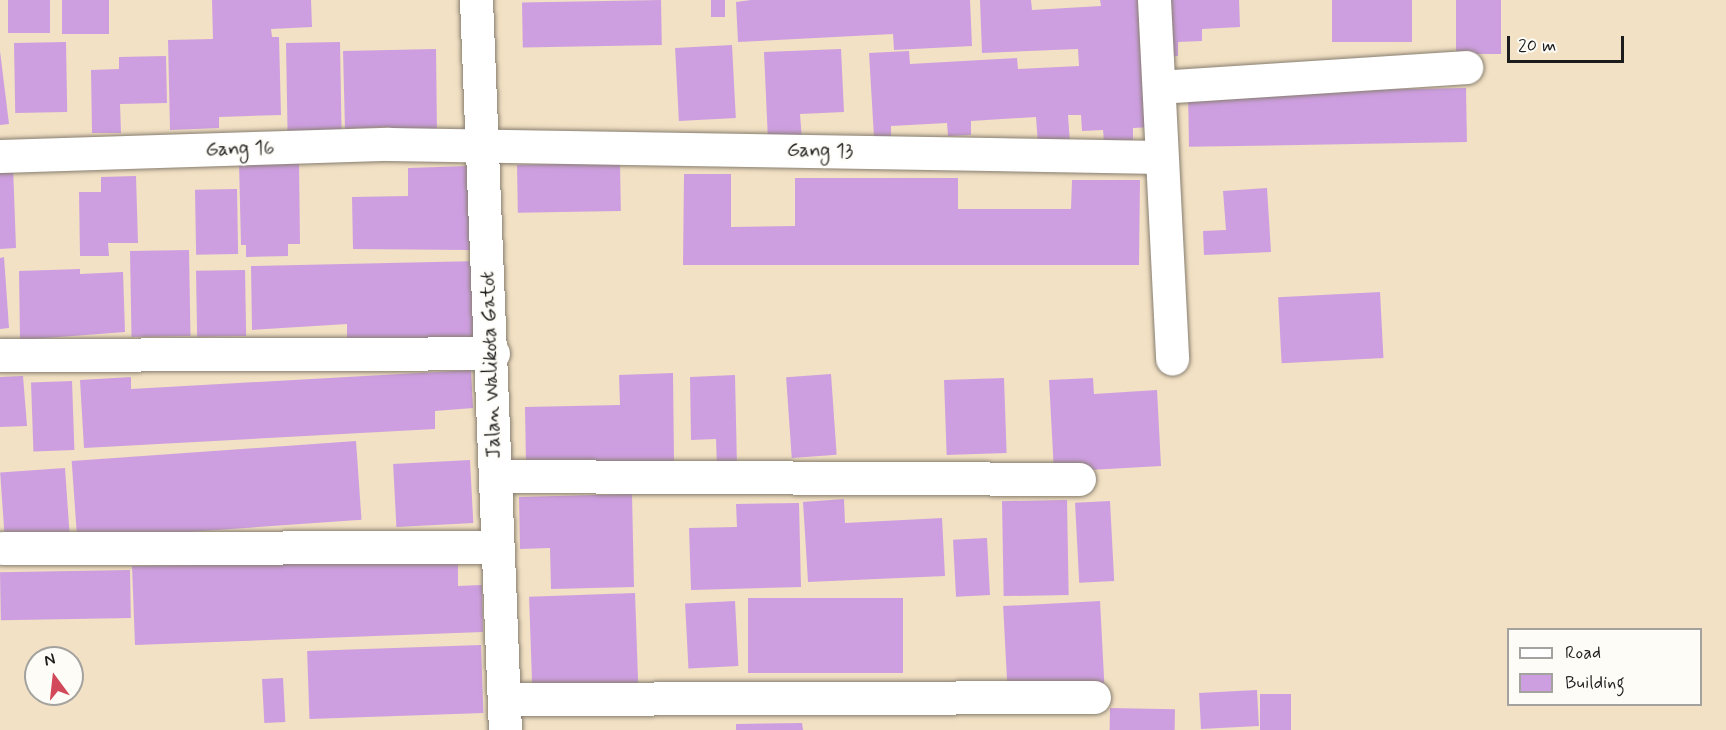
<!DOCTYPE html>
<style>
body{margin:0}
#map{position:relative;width:1726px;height:730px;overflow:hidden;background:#f2e1c4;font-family:Mynerve,sans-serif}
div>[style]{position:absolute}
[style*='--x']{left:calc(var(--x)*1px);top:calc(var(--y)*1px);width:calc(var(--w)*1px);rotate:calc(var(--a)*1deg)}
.building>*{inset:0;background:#cd9fe0;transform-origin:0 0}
.roads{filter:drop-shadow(0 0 2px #877e70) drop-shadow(0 0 2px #877e70)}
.minor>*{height:33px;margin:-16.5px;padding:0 16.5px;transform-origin:16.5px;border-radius:16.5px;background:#fff}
span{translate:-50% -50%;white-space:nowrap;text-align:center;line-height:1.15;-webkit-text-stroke:4.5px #fdfcf7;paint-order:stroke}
.street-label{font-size:20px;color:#1c1c1c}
.legend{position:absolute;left:1507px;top:628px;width:195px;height:78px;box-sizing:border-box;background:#fdfcf7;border:2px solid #a3a29f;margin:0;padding:8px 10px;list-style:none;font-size:18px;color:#1c1c1c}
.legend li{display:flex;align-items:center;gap:12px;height:30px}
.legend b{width:30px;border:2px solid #a3a29f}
.north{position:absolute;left:24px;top:646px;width:60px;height:60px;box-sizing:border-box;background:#fdfcf7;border:2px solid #a3a29f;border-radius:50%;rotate:345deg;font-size:16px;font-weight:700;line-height:24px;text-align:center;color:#1c1c1c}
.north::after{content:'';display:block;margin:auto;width:21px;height:27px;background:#d1495b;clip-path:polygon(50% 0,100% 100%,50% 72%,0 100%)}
.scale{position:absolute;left:1507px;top:36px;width:117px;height:27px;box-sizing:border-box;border:3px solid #1c1c1c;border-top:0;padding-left:8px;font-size:18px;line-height:21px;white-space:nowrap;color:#1c1c1c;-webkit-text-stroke:4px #fdfcf7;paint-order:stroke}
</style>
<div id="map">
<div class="building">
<div style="left:8px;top:0;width:42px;height:33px"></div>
<div style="left:62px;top:0;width:47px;height:34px"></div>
<div style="clip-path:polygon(212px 0,311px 0,312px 27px,271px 29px,272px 37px,279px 37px,281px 115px,219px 117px,219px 128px,170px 130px,168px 40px,213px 39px)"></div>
<div style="left:661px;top:0;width:45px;height:139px;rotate:89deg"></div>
<div style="left:711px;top:0;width:14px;height:17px"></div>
<div style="clip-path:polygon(751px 0,970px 0,972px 46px,894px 50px,893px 34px,738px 42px,736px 2px)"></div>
<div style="clip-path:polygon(980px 0,1031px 0,1032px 10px,1101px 6px,1100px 0,1145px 0,1152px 127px,1133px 128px,1133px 140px,1104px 142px,1103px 130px,1082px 131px,1081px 115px,1068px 115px,1070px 143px,1038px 145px,1036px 117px,971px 121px,971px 135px,948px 136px,947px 123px,891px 126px,891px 136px,874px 137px,869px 53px,909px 51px,910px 64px,1017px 58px,1018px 69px,1079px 66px,1078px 49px,982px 53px)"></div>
<div style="clip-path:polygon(1157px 0,1239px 0,1240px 27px,1202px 29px,1202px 41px,1178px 42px,1178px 56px,1158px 57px)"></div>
<div style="left:1332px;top:0;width:80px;height:42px"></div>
<div style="left:1456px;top:0;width:45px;height:54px"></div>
<div style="left:66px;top:42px;width:70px;height:52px;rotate:89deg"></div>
<div style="left:340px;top:42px;width:92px;height:54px;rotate:89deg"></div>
<div style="left:732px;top:45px;width:73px;height:57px;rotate:87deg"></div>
<div style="clip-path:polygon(436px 49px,437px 134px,388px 135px,388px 127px,345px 129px,343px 51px)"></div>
<div style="clip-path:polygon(841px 49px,844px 112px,800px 114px,802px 140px,768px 141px,764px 52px)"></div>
<div style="clip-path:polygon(0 51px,9px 124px,0 125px)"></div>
<div style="clip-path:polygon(166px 56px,167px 103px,120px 104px,121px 133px,92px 133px,91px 70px,119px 69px,119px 57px)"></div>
<div style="left:1466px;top:88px;width:54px;height:278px;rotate:89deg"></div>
<div style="clip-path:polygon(299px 162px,300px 244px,288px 244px,288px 256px,246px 257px,246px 245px,241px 245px,239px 163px)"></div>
<div style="left:620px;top:163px;width:48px;height:103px;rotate:89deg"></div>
<div style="clip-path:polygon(0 166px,13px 166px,16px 248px,0 249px)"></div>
<div style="clip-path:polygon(469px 166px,471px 250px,353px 249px,352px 197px,408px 196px,408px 168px)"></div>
<div style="clip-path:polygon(684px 174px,731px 174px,731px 227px,795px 226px,795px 178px,958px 178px,958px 209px,1071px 209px,1072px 180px,1140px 180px,1139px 265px,683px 265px)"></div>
<div style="clip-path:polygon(136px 176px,138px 243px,108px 243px,109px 256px,80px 256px,79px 192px,101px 192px,101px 177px)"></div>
<div style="clip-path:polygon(1267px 188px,1271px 252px,1204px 255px,1203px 231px,1226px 230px,1223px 191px)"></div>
<div style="left:237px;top:189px;width:65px;height:42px;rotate:89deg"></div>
<div style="left:189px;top:250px;width:86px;height:59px;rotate:89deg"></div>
<div style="clip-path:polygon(4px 257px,9px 328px,0 329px,0 258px)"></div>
<div style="clip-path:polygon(479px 261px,480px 341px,347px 340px,347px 324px,252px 330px,251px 266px)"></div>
<div style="clip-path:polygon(80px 269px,80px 274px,123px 272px,125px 332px,20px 340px,19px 271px)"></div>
<div style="left:245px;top:270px;width:66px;height:49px;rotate:89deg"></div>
<div style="left:1380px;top:292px;width:66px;height:102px;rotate:87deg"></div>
<div style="clip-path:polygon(471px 370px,473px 408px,435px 411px,435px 429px,84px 448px,80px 380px,131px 377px,131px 389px)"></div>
<div style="clip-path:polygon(673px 373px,674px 461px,526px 465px,525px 407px,620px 405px,619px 375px)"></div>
<div style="left:831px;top:374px;width:81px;height:45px;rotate:86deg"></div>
<div style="clip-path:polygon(735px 375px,737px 467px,717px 468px,716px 439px,691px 440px,690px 377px)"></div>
<div style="clip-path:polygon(23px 376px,27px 426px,0 427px,0 377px)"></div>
<div style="left:1004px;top:378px;width:75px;height:60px;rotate:88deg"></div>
<div style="clip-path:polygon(1093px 378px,1094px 394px,1157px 390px,1161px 466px,1054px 472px,1049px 380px)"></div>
<div style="left:72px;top:381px;width:69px;height:41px;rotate:88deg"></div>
<div style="left:356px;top:441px;width:79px;height:285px;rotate:86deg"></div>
<div style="left:470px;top:460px;width:63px;height:77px;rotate:87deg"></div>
<div style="left:65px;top:468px;width:66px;height:65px;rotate:86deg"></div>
<div style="clip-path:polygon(632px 494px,634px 587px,551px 589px,550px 548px,520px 549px,519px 497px)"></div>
<div style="clip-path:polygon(844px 499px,845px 523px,942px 518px,945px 576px,808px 582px,803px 502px)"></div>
<div style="left:1067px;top:500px;width:95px;height:65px;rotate:89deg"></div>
<div style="left:1110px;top:501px;width:80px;height:35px;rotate:87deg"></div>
<div style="clip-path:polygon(799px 503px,801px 587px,691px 590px,689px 528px,737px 527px,736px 504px)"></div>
<div style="left:987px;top:538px;width:57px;height:34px;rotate:87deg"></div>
<div style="clip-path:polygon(458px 561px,458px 586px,482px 585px,483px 632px,135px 645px,132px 566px)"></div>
<div style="left:130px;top:570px;width:48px;height:130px;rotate:89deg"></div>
<div style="left:635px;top:593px;width:91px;height:106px;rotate:88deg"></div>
<div style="left:748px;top:598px;width:155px;height:75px"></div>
<div style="left:735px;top:601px;width:65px;height:50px;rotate:87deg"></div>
<div style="left:1100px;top:601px;width:83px;height:97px;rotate:87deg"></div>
<div style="left:481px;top:645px;width:68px;height:174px;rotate:88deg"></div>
<div style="left:283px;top:678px;width:44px;height:21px;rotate:87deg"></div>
<div style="left:1257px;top:690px;width:36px;height:58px;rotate:87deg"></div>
<div style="left:1260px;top:694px;width:31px;height:36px"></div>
<div style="left:1110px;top:708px;width:65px;height:22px;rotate:1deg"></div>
<div style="clip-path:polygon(802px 723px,803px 730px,736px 730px,736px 724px)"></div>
</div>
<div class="roads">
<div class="minor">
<div style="--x:476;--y:0;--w:731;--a:87.73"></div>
<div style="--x:1154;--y:0;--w:359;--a:87.1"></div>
<div style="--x:1159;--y:87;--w:308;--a:-3.7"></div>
<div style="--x:0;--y:156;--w:389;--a:-1.8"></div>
<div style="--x:389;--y:144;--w:772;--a:0.96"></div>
<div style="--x:0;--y:355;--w:493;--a:-0.2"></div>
<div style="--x:495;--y:476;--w:584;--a:0.29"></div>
<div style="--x:3;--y:548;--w:494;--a:-0.1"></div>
<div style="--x:504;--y:699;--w:590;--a:-0.19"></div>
</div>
</div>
<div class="street-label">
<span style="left:240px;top:149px;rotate:-2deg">Gang 16</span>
<span style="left:820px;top:151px;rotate:1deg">Gang 13</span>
<span style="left:491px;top:365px;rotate:-92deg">Jalan Walikota Gatot</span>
</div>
<ul class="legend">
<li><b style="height:8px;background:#fff"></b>Road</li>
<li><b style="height:16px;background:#cd9fe0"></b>Building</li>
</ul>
<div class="north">N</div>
<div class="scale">20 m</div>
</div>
